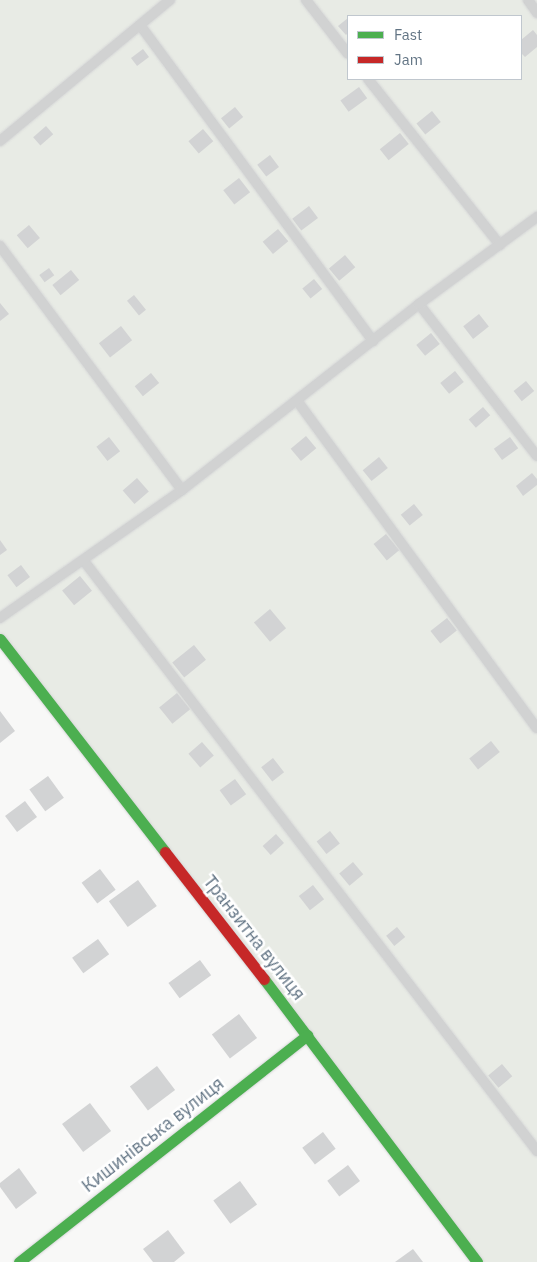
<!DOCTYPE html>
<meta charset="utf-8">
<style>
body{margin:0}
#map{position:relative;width:537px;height:1262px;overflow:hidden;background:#f8f8f7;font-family:"IBM Plex Sans",sans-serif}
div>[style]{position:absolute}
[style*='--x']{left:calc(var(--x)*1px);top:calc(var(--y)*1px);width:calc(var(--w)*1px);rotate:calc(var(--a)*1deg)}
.green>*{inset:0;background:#e8ebe5}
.building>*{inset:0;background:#d2d3d4;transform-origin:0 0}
.roads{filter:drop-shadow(0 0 1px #d5d6d7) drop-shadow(0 0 1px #d5d6d7)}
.lane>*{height:10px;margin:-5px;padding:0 5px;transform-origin:5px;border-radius:5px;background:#d1d2d2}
.fast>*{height:11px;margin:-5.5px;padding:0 5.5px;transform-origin:5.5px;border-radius:5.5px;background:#4caf50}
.jam>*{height:11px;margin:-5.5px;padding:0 5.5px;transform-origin:5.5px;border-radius:5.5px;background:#c62828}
span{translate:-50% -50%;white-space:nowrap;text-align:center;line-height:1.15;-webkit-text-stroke:5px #fff;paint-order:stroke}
.street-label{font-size:18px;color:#627484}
.legend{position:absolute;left:347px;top:15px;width:175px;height:65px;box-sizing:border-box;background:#fff;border:1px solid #c0c7ce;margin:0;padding:6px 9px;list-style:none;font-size:15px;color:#627484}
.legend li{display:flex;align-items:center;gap:10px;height:25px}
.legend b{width:25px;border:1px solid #c0c7ce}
</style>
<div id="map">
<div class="green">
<div style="clip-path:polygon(evenodd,0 0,537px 0,537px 1262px,475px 1262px,0 639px,0 0,348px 16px,521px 16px,521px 79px,348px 79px,348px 16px)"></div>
</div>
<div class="building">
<div style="clip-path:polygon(348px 18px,348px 33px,346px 35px,338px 26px)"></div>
<div style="clip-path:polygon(533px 30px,537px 35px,537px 47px,525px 57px,521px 53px,521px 40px)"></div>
<div style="left:143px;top:49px;width:10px;height:15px;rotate:53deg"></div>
<div style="left:359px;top:87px;width:14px;height:23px;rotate:54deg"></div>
<div style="left:235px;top:107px;width:13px;height:18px;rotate:51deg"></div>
<div style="left:432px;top:111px;width:14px;height:20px;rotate:51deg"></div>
<div style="left:46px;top:126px;width:11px;height:17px;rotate:49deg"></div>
<div style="left:203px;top:129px;width:16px;height:19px;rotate:50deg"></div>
<div style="left:400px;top:133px;width:14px;height:26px;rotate:51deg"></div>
<div style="left:270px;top:155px;width:15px;height:16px;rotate:53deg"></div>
<div style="left:239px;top:178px;width:18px;height:20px;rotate:52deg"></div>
<div style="left:309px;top:206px;width:15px;height:21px;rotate:53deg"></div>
<div style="left:29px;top:225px;width:17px;height:16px;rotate:50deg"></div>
<div style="left:278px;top:229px;width:16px;height:20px;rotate:50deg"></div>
<div style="left:345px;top:255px;width:16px;height:21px;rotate:50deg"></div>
<div style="left:49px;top:268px;width:9px;height:12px;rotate:54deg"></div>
<div style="left:71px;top:270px;width:13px;height:24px;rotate:51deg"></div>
<div style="left:314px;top:279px;width:13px;height:15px;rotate:51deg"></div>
<div style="left:134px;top:295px;width:19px;height:9px;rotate:51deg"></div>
<div style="clip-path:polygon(0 303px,9px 314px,0 321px)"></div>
<div style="left:479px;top:314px;width:16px;height:20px;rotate:52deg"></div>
<div style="left:121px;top:326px;width:18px;height:28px;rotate:52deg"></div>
<div style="left:431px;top:333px;width:14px;height:19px;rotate:51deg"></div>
<div style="left:455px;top:371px;width:14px;height:19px;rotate:51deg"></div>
<div style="left:151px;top:373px;width:13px;height:21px;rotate:51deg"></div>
<div style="left:526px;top:381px;width:13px;height:16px;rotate:51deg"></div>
<div style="left:483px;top:407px;width:11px;height:19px;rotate:49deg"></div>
<div style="left:306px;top:436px;width:16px;height:20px;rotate:50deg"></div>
<div style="left:109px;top:437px;width:18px;height:16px;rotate:52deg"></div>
<div style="left:510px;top:437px;width:14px;height:20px;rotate:54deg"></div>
<div style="left:379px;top:457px;width:14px;height:21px;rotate:51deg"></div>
<div style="clip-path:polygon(532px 473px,537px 479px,537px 485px,523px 496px,516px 486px)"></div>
<div style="left:137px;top:478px;width:18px;height:19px;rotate:49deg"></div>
<div style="left:414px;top:504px;width:14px;height:17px;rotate:51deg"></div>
<div style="left:386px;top:534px;width:21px;height:16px;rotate:51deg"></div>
<div style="clip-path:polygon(0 540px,7px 550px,0 555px)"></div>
<div style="left:21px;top:565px;width:15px;height:17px;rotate:53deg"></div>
<div style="left:80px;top:576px;width:19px;height:23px;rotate:51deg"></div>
<div style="left:270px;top:609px;width:25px;height:21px;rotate:50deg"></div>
<div style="left:447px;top:618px;width:16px;height:21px;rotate:52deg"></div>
<div style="left:194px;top:645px;width:19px;height:28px;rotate:51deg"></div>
<div style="left:177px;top:693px;width:21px;height:23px;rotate:51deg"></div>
<div style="clip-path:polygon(0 711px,15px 731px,0 743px)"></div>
<div style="left:491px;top:741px;width:14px;height:28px;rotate:51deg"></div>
<div style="left:202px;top:742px;width:18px;height:18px;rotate:49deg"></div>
<div style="left:273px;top:758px;width:18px;height:15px;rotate:52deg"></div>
<div style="left:48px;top:776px;width:27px;height:23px;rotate:54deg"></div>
<div style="left:235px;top:779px;width:19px;height:19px;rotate:54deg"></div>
<div style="left:25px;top:801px;width:20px;height:25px;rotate:53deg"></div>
<div style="left:330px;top:831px;width:16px;height:17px;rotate:52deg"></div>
<div style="left:276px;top:834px;width:12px;height:18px;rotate:48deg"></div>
<div style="left:353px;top:862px;width:16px;height:18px;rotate:50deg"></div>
<div style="left:100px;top:869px;width:26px;height:23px;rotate:53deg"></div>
<div style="left:138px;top:880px;width:32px;height:36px;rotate:54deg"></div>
<div style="left:313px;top:885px;width:18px;height:18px;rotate:52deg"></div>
<div style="left:397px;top:927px;width:13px;height:14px;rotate:51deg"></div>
<div style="left:98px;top:939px;width:19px;height:32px;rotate:54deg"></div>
<div style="left:200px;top:960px;width:19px;height:39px;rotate:54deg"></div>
<div style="left:239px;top:1014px;width:30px;height:34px;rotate:53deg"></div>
<div style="left:502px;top:1064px;width:16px;height:18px;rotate:50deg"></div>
<div style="left:157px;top:1066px;width:30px;height:34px;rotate:53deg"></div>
<div style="left:90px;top:1103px;width:35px;height:35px;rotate:53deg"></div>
<div style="left:323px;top:1132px;width:21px;height:26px;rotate:53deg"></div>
<div style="left:348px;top:1165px;width:20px;height:26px;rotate:53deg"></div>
<div style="clip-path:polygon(19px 1168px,37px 1193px,16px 1209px,0 1187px,0 1183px)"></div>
<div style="left:240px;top:1181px;width:29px;height:33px;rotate:54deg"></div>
<div style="clip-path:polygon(168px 1230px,185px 1253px,174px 1262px,153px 1262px,143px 1249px)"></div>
<div style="clip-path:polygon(413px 1249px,423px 1262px,395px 1262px)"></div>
</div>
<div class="roads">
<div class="lane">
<div style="--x:306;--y:0;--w:68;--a:52.1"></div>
<div style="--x:528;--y:0;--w:16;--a:55"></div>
<div style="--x:140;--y:25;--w:393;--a:53.6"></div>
<div style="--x:368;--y:79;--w:212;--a:51.5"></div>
<div style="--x:0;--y:141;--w:221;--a:-39.7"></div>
<div style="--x:0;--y:246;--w:304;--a:53.3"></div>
<div style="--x:419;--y:304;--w:192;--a:52.2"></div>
<div style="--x:298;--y:402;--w:404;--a:53.8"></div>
<div style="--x:84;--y:561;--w:744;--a:52.48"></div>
<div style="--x:0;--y:618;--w:223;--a:-35.1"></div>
<div style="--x:182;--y:490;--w:301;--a:-38.1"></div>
<div style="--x:419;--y:304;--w:147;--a:-36.4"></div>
</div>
<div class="fast">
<div style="--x:0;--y:639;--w:269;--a:52.2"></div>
<div style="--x:264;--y:979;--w:354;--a:53"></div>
<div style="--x:19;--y:1262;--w:367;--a:-38.2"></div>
</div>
<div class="jam">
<div style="--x:165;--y:852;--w:161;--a:52.1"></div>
</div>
</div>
<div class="street-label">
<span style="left:254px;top:938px;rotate:52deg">Транзитна вулиця</span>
<span style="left:153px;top:1135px;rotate:-38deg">Кишинівська вулиця</span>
</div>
<ul class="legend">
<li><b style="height:6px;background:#4caf50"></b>Fast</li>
<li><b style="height:6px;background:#c62828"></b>Jam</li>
</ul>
</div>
